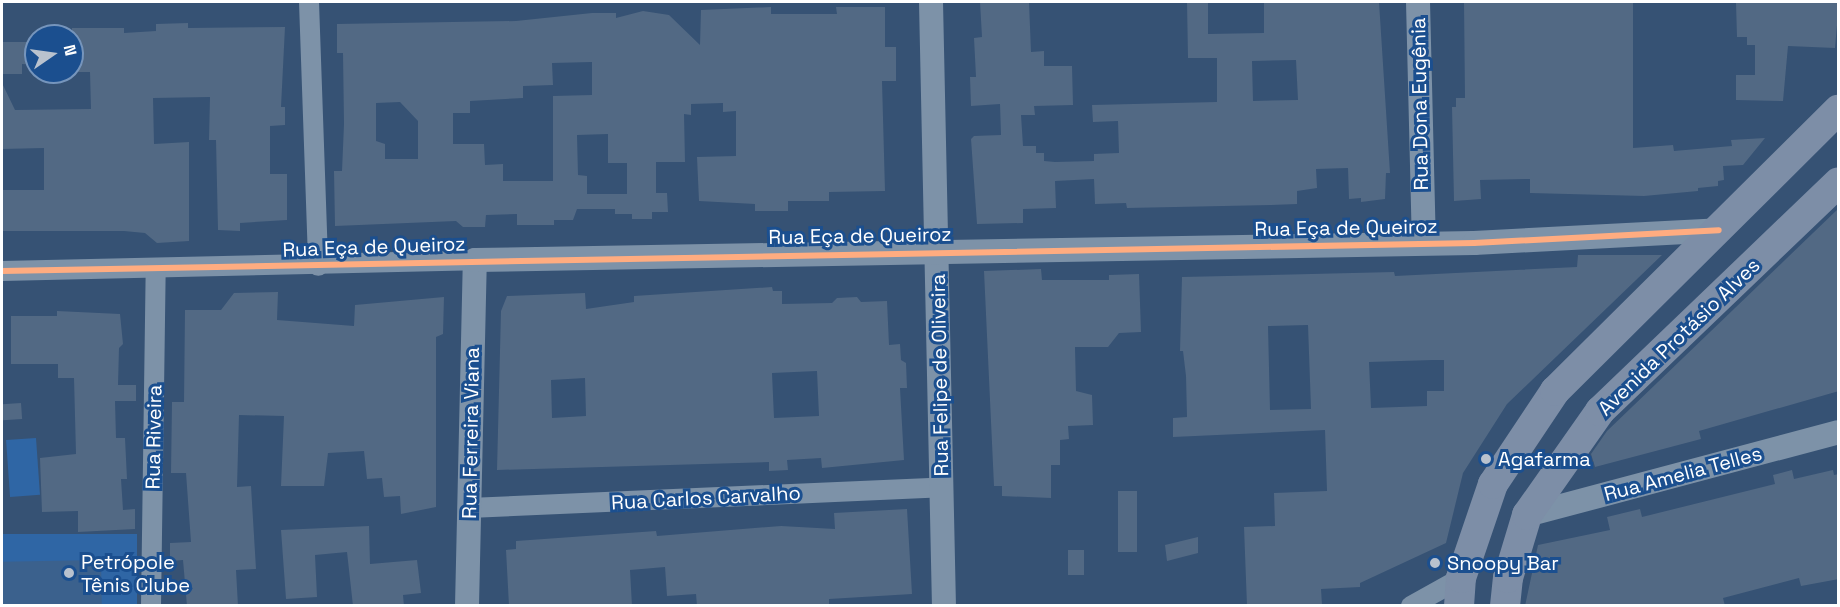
<!DOCTYPE html>
<meta charset="utf-8">
<style>
body{margin:0}
#map{position:relative;width:1840px;height:607px;overflow:hidden;background:#365274;font-family:"Space Grotesk",sans-serif}
div>[style]{position:absolute}
[style*='--x']{left:calc(var(--x)*1px);top:calc(var(--y)*1px);width:calc(var(--w)*1px);rotate:calc(var(--a)*1deg)}
.green>*{inset:0;background:#2f66a5;transform-origin:0 0}
.water>*{inset:0;background:#3b618d;transform-origin:0 0}
.building>*{inset:0;background:#526984;transform-origin:0 0}
.minor>*{height:20px;margin:-10px;padding:0 10px;transform-origin:10px;border-radius:10px;background:#7d92a8}
.tertiary>*{height:24px;margin:-12px;padding:0 12px;transform-origin:12px;border-radius:12px;background:#7d92a8}
.primary>*{height:30px;margin:-15px;padding:0 15px;transform-origin:15px;border-radius:15px;background:#7d8ea7}
.cycleway>*{height:6px;margin:-3px;padding:0 3px;transform-origin:3px;border-radius:3px;background:#ffac80}
.dots>*{width:16px;height:16px;translate:-50% -50%;box-sizing:border-box;border:3px solid #1b4f8f;border-radius:50%}
span{translate:-50% -50%;white-space:nowrap;text-align:center;line-height:1.15;-webkit-text-stroke:6px #1b4f8f;paint-order:stroke}
.street-label{font-size:20px;color:#fff}
.poi-label{font-size:20px;color:#fff}
.left{translate:0 -50%;text-align:left}
.frame{position:absolute;inset:0;border:3px solid #fff;pointer-events:none}
.north{position:absolute;left:24px;top:24px;width:60px;height:60px;box-sizing:border-box;background:#1b4f8f;border:2px solid #7695bc;border-radius:50%;rotate:77deg;font-size:16px;font-weight:700;line-height:24px;text-align:center;color:#fff}
.north::after{content:'';display:block;margin:auto;width:21px;height:27px;background:#b9c2ce;clip-path:polygon(50% 0,100% 100%,50% 72%,0 100%)}
</style>
<div id="map">
<div class="green">
<div style="left:36px;top:438px;width:57px;height:30px;rotate:86deg"></div>
<div style="left:137px;top:534px;width:71px;height:135px;rotate:90deg"></div>
</div>
<div class="water">
<div style="left:101px;top:560px;width:45px;height:99px;rotate:89deg"></div>
</div>
<div class="building">
<div style="clip-path:polygon(evenodd,980px 2px,1029px 2px,1031px 52px,1044px 51px,1044px 66px,1072px 66px,1073px 105px,1034px 106px,1035px 115px,1021px 115px,1023px 146px,1036px 146px,1036px 153px,1044px 153px,1044px 161px,1055px 162px,1094px 161px,1094px 154px,1119px 153px,1118px 121px,1093px 122px,1092px 105px,1217px 102px,1217px 58px,1188px 58px,1187px 2px,1208px 2px,1208px 34px,1264px 33px,1264px 3px,1379px 2px,1390px 173px,1386px 173px,1385px 199px,1361px 202px,1361px 198px,1349px 199px,1348px 168px,1316px 169px,1317px 188px,1297px 191px,1297px 204px,1271px 205px,1127px 208px,1126px 203px,1095px 204px,1094px 179px,1055px 181px,1056px 208px,1023px 209px,1023px 223px,977px 224px,971px 139px,974px 136px,1001px 135px,1000px 104px,971px 106px,970px 77px,976px 77px,974px 38px,982px 37px,980px 2px,1296px 60px,1298px 100px,1253px 101px,1252px 61px,1296px 60px)"></div>
<div style="clip-path:polygon(1464px 2px,1633px 2px,1633px 148px,1673px 145px,1674px 151px,1732px 146px,1731px 140px,1765px 138px,1743px 165px,1723px 166px,1724px 180px,1718px 181px,1718px 186px,1698px 188px,1698px 191px,1644px 196px,1530px 193px,1530px 179px,1480px 180px,1481px 199px,1454px 201px,1452px 107px,1456px 107px,1456px 98px,1465px 98px)"></div>
<div style="clip-path:polygon(1839px 2px,1835px 48px,1788px 46px,1783px 101px,1736px 100px,1736px 75px,1755px 75px,1755px 45px,1747px 45px,1747px 37px,1737px 37px,1736px 3px)"></div>
<div style="clip-path:polygon(evenodd,771px 7px,771px 14px,837px 14px,836px 7px,885px 7px,885px 47px,896px 47px,896px 81px,882px 81px,885px 191px,829px 192px,829px 201px,788px 201px,788px 211px,755px 211px,755px 204px,699px 201px,697px 157px,736px 156px,736px 111px,723px 112px,723px 103px,691px 104px,691px 115px,684px 114px,685px 162px,656px 162px,656px 193px,667px 193px,668px 212px,652px 212px,652px 219px,632px 219px,632px 214px,615px 214px,615px 209px,577px 209px,573px 220px,554px 220px,554px 225px,517px 225px,517px 214px,486px 215px,485px 227px,463px 227px,456px 221px,335px 226px,334px 171px,342px 171px,344px 124px,343px 53px,337px 53px,337px 24px,516px 21px,592px 13px,616px 13px,616px 18px,643px 11px,669px 15px,700px 45px,701px 10px,771px 7px,592px 62px,592px 95px,553px 96px,553px 181px,503px 181px,503px 164px,485px 165px,484px 144px,453px 144px,453px 113px,470px 113px,470px 101px,523px 98px,523px 86px,553px 85px,552px 63px,592px 62px,771px 7px,400px 102px,418px 121px,418px 159px,385px 159px,385px 144px,376px 141px,376px 103px,400px 102px,771px 7px,608px 134px,608px 163px,627px 163px,627px 194px,587px 194px,587px 176px,578px 175px,577px 135px,608px 134px)"></div>
<div style="clip-path:polygon(188px 23px,188px 28px,285px 27px,281px 107px,285px 107px,285px 125px,270px 126px,270px 174px,287px 174px,287px 220px,240px 223px,240px 231px,218px 230px,216px 140px,209px 140px,210px 97px,153px 98px,154px 144px,189px 142px,189px 241px,157px 243px,145px 233px,124px 231px,2px 231px,2px 190px,44px 190px,44px 148px,2px 149px,2px 83px,15px 110px,91px 109px,90px 72px,72px 72px,72px 28px,124px 28px,124px 33px,156px 31px,156px 24px)"></div>
<div style="clip-path:polygon(2px 42px,36px 42px,36px 65px,22px 64px,22px 74px,2px 74px)"></div>
<div style="clip-path:polygon(1839px 208px,1839px 391px,1699px 431px,1701px 439px,1595px 467px,1591px 454px,1607px 431px)"></div>
<div style="clip-path:polygon(evenodd,1578px 255px,1662px 255px,1507px 404px,1463px 473px,1446px 543px,1360px 583px,1360px 587px,1321px 589px,1322px 605px,1247px 606px,1244px 527px,1275px 526px,1274px 493px,1327px 491px,1325px 430px,1173px 437px,1173px 418px,1187px 417px,1186px 376px,1183px 351px,1180px 351px,1182px 277px,1394px 272px,1395px 276px,1577px 267px,1578px 255px,1308px 325px,1311px 409px,1270px 410px,1268px 326px,1308px 325px,1578px 255px,1433px 360px,1444px 360px,1444px 391px,1427px 391px,1427px 406px,1371px 408px,1369px 362px,1433px 360px)"></div>
<div style="clip-path:polygon(1041px 269px,1042px 280px,1109px 280px,1109px 275px,1139px 274px,1141px 332px,1119px 333px,1108px 347px,1075px 347px,1076px 391px,1092px 395px,1093px 425px,1068px 426px,1069px 439px,1060px 440px,1060px 465px,1051px 465px,1051px 498px,1002px 496px,1002px 486px,994px 486px,984px 271px)"></div>
<div style="clip-path:polygon(evenodd,772px 287px,773px 291px,782px 291px,782px 304px,832px 303px,837px 298px,857px 297px,861px 302px,887px 301px,889px 345px,900px 344px,901px 360px,906px 363px,907px 388px,900px 388px,904px 460px,822px 468px,821px 458px,787px 460px,788px 470px,769px 471px,769px 462px,497px 470px,501px 311px,507px 296px,585px 293px,586px 309px,634px 302px,634px 296px,772px 287px,817px 371px,819px 416px,774px 418px,772px 373px,817px 371px,772px 287px,585px 378px,586px 416px,552px 418px,551px 380px,585px 378px)"></div>
<div style="clip-path:polygon(278px 292px,277px 320px,354px 326px,355px 305px,444px 297px,443px 334px,436px 337px,436px 507px,401px 514px,400px 496px,384px 497px,382px 478px,367px 479px,364px 451px,328px 453px,324px 486px,281px 486px,284px 416px,239px 415px,237px 487px,251px 486px,256px 569px,236px 570px,238px 606px,187px 606px,183px 560px,170px 561px,170px 543px,191px 542px,186px 473px,171px 473px,172px 402px,184px 402px,185px 310px,221px 310px,234px 293px)"></div>
<div style="clip-path:polygon(57px 311px,120px 314px,123px 344px,119px 348px,118px 385px,136px 385px,136px 401px,115px 401px,116px 438px,125px 438px,127px 479px,121px 479px,123px 510px,135px 509px,135px 529px,78px 532px,78px 511px,42px 512px,40px 458px,76px 454px,74px 378px,58px 378px,58px 364px,11px 364px,11px 316px,57px 316px)"></div>
<div style="left:21px;top:403px;width:16px;height:19px;rotate:86deg"></div>
<div style="clip-path:polygon(1792px 470px,1794px 479px,1833px 470px,1834px 475px,1839px 474px,1839px 579px,1801px 586px,1799px 578px,1723px 598px,1725px 606px,1525px 606px,1538px 545px,1610px 530px,1607px 517px,1640px 509px,1642px 517px,1775px 484px,1773px 475px)"></div>
<div style="left:1118px;top:491px;width:19px;height:61px"></div>
<div style="clip-path:polygon(907px 509px,912px 594px,829px 599px,829px 606px,697px 606px,696px 594px,667px 596px,665px 567px,630px 570px,632px 606px,509px 606px,506px 550px,516px 549px,516px 541px,656px 531px,657px 536px,781px 526px,835px 529px,834px 513px)"></div>
<div style="clip-path:polygon(369px 526px,370px 564px,417px 560px,421px 593px,403px 595px,404px 606px,353px 606px,347px 552px,315px 555px,317px 597px,286px 599px,281px 530px)"></div>
<div style="clip-path:polygon(1198px 537px,1198px 553px,1167px 561px,1165px 545px)"></div>
<div style="left:1068px;top:550px;width:16px;height:25px"></div>
</div>
<div class="minor">
<div style="--x:309;--y:2;--w:264;--a:88"></div>
<div style="--x:2;--y:271;--w:473;--a:-1.3"></div>
<div style="--x:469;--y:508;--w:473;--a:-2.5"></div>
<div style="--x:151;--y:606;--w:338;--a:-89.2"></div>
<div style="--x:1411;--y:606;--w:57;--a:-29.2"></div>
</div>
<div class="tertiary">
<div style="--x:931;--y:2;--w:604;--a:88.77"></div>
<div style="--x:1418;--y:2;--w:241;--a:88.6"></div>
<div style="--x:1527;--y:515;--w:322;--a:-14.9"></div>
<div style="--x:467;--y:606;--w:346;--a:-88.7"></div>
<div style="--x:475;--y:260;--w:999;--a:-0.97"></div>
<div style="--x:1474;--y:243;--w:245;--a:-3"></div>
</div>
<div class="primary">
<div style="--x:1459;--y:606;--w:28;--a:-86"></div>
<div style="--x:1461;--y:578;--w:99;--a:-71.2"></div>
<div style="--x:1493;--y:484;--w:112;--a:-56.3"></div>
<div style="--x:1555;--y:391;--w:399;--a:-44.8"></div>
<div style="--x:1505;--y:606;--w:28;--a:-84"></div>
<div style="--x:1508;--y:578;--w:66;--a:-73.2"></div>
<div style="--x:1527;--y:515;--w:127;--a:-54.9"></div>
<div style="--x:1600;--y:411;--w:330;--a:-43.8"></div>
</div>
<div class="cycleway">
<div style="--x:2;--y:271;--w:1472;--a:-1.09"></div>
<div style="--x:1474;--y:243;--w:245;--a:-3"></div>
</div>
<div class="dots">
<div style="left:1486px;top:459px;background:#b9c2ce"></div>
<div style="left:1435px;top:563px;background:#b9c2ce"></div>
<div style="left:69px;top:573px;background:#b9c2ce"></div>
</div>
<div class="street-label">
<span style="left:1420px;top:104px;rotate:-91deg">Rua Dona Eugênia</span>
<span style="left:1346px;top:228px;rotate:-1deg">Rua Eça de Queiroz</span>
<span style="left:860px;top:236px;rotate:-1deg">Rua Eça de Queiroz</span>
<span style="left:374px;top:247px;rotate:-2deg">Rua Eça de Queiroz</span>
<span style="left:1679px;top:337px;rotate:-44deg">Avenida Protásio Alves</span>
<span style="left:940px;top:375px;rotate:-91deg">Rua Felipe de Oliveira</span>
<span style="left:471px;top:433px;rotate:-89deg">Rua Ferreira Viana</span>
<span style="left:154px;top:437px;rotate:-89deg">Rua Riveira</span>
<span style="left:1683px;top:474px;rotate:-15deg">Rua Amelia Telles</span>
<span style="left:706px;top:498px;rotate:-3deg">Rua Carlos Carvalho</span>
</div>
<div class="poi-label">
<span class="left" style="left:1498px;top:459px">Agafarma</span>
<span class="left" style="left:81px;top:574px">Petrópole<br>Tênis Clube</span>
<span class="left" style="left:1447px;top:563px">Snoopy Bar</span>
</div>
<div class="frame"></div>
<div class="north">N</div>
</div>
